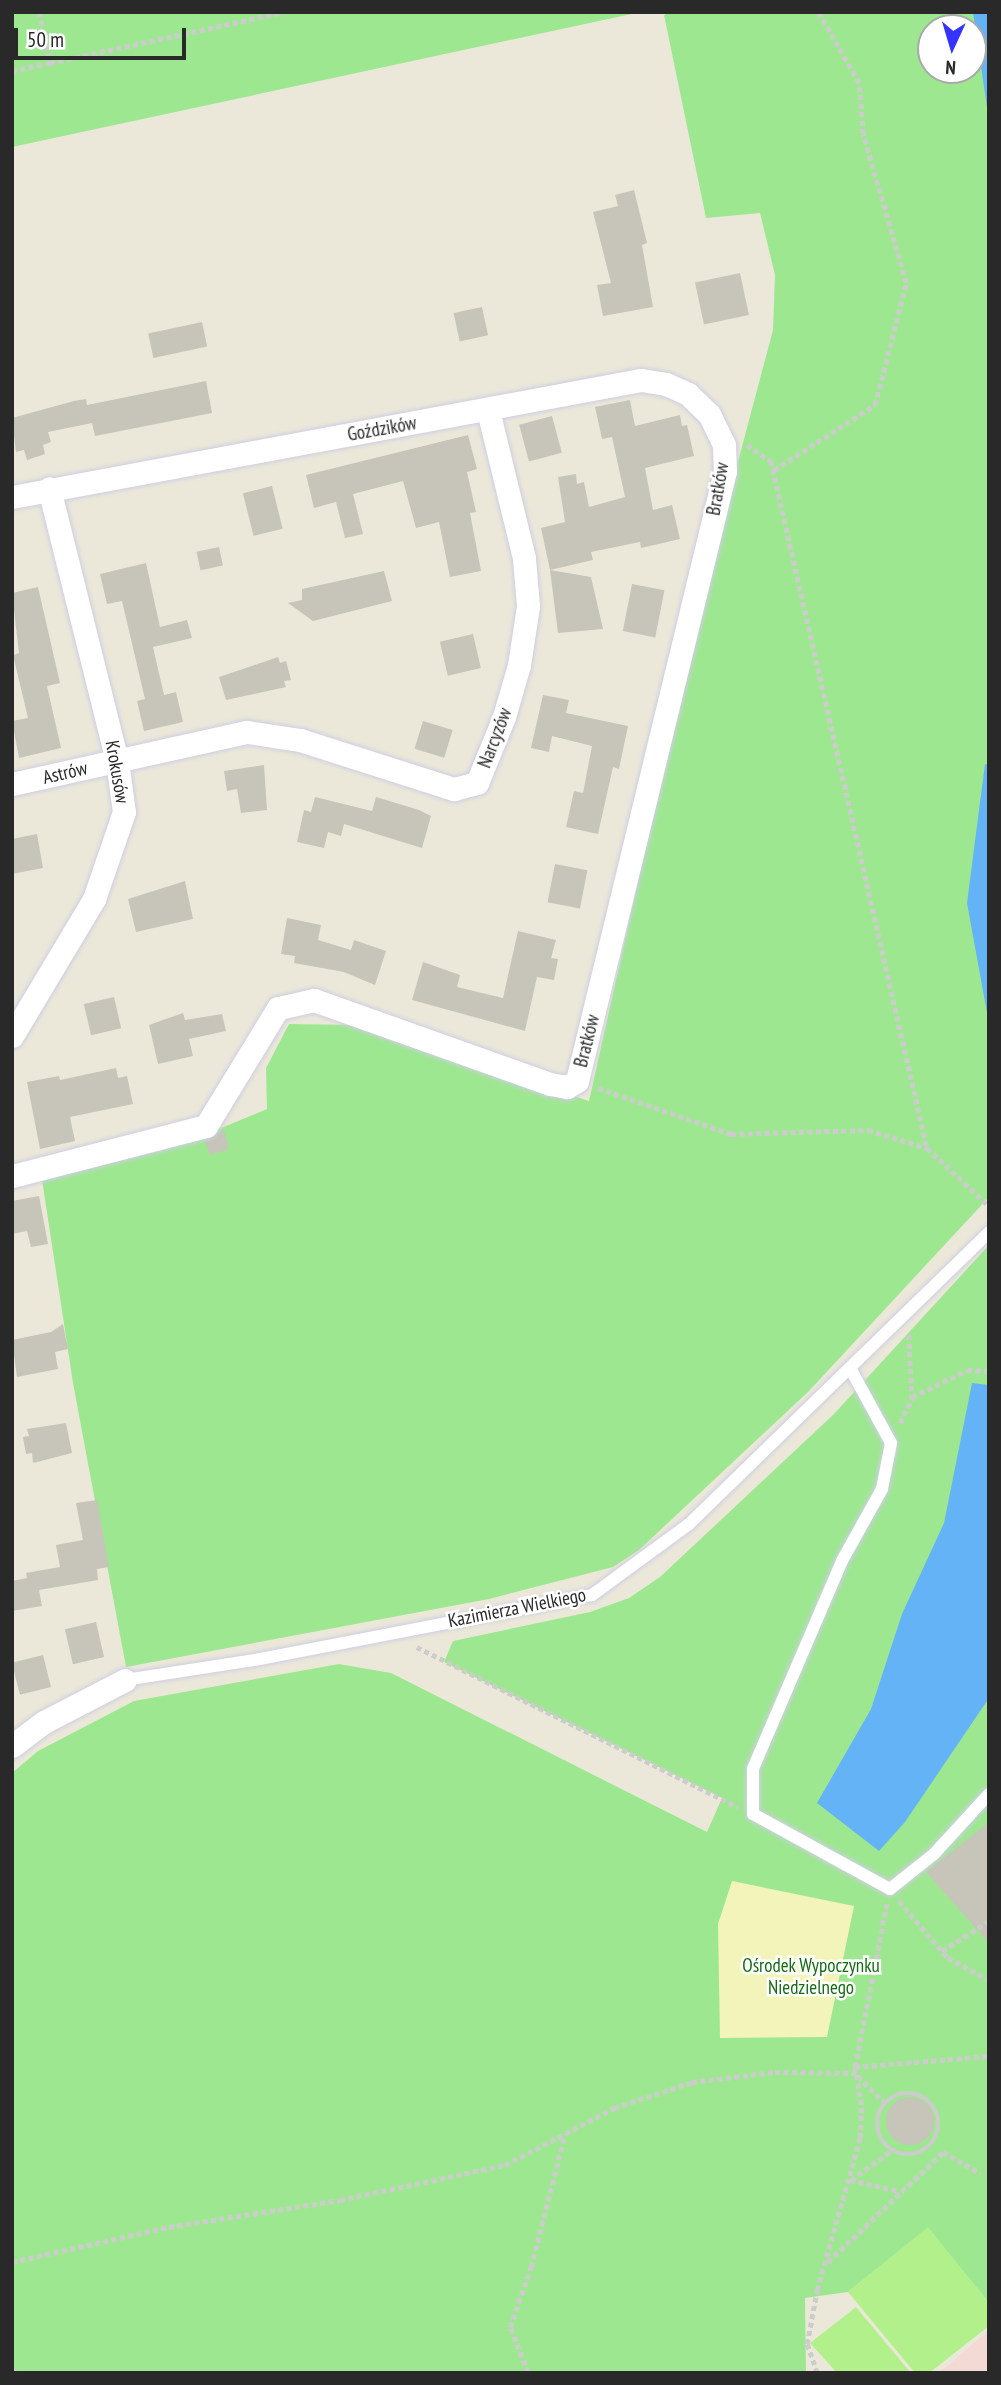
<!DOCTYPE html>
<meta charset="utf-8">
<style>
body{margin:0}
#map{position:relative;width:1001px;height:2385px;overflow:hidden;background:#ece8d9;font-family:"PT Sans Narrow",sans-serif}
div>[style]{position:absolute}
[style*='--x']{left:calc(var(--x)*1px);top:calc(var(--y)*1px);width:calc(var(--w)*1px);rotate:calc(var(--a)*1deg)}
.medical>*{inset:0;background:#f4dad5}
.green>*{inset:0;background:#9ee791}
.sand>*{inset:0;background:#f2f4b9}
.pitch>*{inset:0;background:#b2f08c}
.water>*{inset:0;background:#64b3f7}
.building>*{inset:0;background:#c7c4b9;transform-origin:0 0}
.round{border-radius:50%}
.path>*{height:4.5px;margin-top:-2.25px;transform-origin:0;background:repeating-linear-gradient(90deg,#ccc 0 5px,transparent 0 8.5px)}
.path>.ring{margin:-2.25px;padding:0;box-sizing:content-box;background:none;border:4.5px solid #ccc;border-radius:50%}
.roads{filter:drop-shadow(0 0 2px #cecee3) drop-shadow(0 0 2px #cecee3)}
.lane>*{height:12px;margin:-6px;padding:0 6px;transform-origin:6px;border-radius:6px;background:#fff}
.street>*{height:23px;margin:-11.5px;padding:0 11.5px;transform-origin:11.5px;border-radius:11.5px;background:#fff}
span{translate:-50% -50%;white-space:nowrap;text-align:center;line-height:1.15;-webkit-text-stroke:5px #fff;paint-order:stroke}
.street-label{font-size:19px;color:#292929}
.park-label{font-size:19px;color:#166a14}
.frame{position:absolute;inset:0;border:14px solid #292929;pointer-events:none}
.north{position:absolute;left:917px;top:14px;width:70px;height:70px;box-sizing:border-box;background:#fff;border:2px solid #a9a9a9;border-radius:50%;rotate:184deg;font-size:19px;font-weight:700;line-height:28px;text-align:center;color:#292929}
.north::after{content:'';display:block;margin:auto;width:24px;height:32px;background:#3533ff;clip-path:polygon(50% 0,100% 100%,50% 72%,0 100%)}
.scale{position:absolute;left:14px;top:28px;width:172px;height:32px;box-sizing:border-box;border:4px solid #292929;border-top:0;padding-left:9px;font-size:21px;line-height:24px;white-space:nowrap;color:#292929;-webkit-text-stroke:5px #fff;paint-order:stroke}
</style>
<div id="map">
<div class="medical">
<div style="clip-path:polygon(989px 2330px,989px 2373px,939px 2373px)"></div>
</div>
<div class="green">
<div style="clip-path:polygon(12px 12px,641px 12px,12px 147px)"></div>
<div style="clip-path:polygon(evenodd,670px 12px,989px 12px,989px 1197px,809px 1391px,639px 1550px,613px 1567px,489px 1599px,126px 1667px,73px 1383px,41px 1173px,202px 1136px,267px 1109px,266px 1068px,289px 1024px,351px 1025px,589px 1101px,698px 612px,773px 330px,775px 275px,760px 213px,706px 218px,664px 15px,670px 12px,931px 28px,973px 28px,973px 70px,931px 70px,931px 28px)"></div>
<div style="clip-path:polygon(989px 1245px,989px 2303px,928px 2228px,848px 2292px,805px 2298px,806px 2373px,12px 2373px,12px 1773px,38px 1751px,134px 1701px,339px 1664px,391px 1673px,707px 1832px,722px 1798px,444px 1662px,453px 1641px,590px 1612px,629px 1598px,660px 1577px,834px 1414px)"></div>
</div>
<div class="sand">
<div style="clip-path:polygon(732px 1881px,854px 1906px,827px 2037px,720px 2038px,718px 1924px)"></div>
</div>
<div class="pitch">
<div style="clip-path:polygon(928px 2227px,989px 2303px,989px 2326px,929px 2373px,915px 2373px,848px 2292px)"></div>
<div style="clip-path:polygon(856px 2307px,911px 2373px,837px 2373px,810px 2343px)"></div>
</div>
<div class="water">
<div style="clip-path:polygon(973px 12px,989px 12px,989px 121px)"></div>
<div style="clip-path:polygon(985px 764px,989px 765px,989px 1024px,967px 903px)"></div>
<div style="clip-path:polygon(972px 1383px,989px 1385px,989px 1698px,905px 1822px,879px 1851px,817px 1803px,871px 1709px,902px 1614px,944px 1523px)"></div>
</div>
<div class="building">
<div style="clip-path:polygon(634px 190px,647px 243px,642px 245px,653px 307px,603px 316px,597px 285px,611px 283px,593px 212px,618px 206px,615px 195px)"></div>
<div style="left:740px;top:273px;width:43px;height:46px;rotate:78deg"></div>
<div style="left:482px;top:307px;width:29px;height:29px;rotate:78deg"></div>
<div style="left:202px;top:322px;width:25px;height:55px;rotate:78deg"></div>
<div style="clip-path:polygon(206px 381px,212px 413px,95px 436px,92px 423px,48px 432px,51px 442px,43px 445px,45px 454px,27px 460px,24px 450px,16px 452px,12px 418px,74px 401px,86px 399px,87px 405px)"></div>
<div style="clip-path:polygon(630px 400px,635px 426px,680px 415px,682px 426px,687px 425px,694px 456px,645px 468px,653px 510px,672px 505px,680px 539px,641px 548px,640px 542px,591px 552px,593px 560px,550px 570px,541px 528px,565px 522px,558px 477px,576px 474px,577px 484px,584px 482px,589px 507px,625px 497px,612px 437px,602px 439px,595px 407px)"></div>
<div style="left:552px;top:416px;width:38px;height:34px;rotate:75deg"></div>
<div style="clip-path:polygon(468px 435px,477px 469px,467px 472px,476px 512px,470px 513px,481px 571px,450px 577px,439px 522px,416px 528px,403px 481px,353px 494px,363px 534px,345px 538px,336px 502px,314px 508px,306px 475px)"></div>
<div style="left:272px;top:486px;width:44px;height:30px;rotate:76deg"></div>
<div style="left:219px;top:547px;width:19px;height:23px;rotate:78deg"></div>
<div style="clip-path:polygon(146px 563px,160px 627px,187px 620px,192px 638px,153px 647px,164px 695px,176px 692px,183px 722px,144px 731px,137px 701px,145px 699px,122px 601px,107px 604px,100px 574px)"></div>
<div style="clip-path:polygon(550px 570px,591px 577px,603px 629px,558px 633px)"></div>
<div style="clip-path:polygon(384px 571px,392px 601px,313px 621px,288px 603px,302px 600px,302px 589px)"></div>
<div style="left:632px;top:584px;width:33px;height:48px;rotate:11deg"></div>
<div style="clip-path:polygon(38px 587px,60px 683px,47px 686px,61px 748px,19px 758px,12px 721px,28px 718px,13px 655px,19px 653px,12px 593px)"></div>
<div style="left:473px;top:634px;width:35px;height:34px;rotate:77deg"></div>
<div style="clip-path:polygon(278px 657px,280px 663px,286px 661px,291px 680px,284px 681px,286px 687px,226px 700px,219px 677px)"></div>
<div style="clip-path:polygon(543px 695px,569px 700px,566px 713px,628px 726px,619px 769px,613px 767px,598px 834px,566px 827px,574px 791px,583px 793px,592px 746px,552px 736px,549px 752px,531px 748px)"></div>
<div style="left:423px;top:721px;width:31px;height:29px;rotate:17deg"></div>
<div style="clip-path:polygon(264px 765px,267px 810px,241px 813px,237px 789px,227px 791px,224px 771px)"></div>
<div style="clip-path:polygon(315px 797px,372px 811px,376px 797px,419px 810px,431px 816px,422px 848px,344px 824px,341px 836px,328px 832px,324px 848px,297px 842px,304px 810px,311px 812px)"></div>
<div style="clip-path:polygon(37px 834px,43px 868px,12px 874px,12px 839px)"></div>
<div style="left:555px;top:864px;width:33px;height:39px;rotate:11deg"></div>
<div style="clip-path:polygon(185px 881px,193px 919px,136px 932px,128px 899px)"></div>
<div style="clip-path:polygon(287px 918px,321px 925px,318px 940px,351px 950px,354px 940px,386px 951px,375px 985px,344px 972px,294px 963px,295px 956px,281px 954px)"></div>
<div style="clip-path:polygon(518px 931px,556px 940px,551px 958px,558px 959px,554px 980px,537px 977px,525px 1031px,412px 1000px,423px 962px,460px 975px,457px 987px,503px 998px)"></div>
<div style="left:114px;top:997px;width:32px;height:31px;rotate:77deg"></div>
<div style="clip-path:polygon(183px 1013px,185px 1020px,222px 1014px,226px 1031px,189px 1039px,193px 1056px,158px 1064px,149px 1025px)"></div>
<div style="clip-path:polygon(116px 1068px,118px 1078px,127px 1076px,133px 1104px,70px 1117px,75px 1141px,40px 1149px,27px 1082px,59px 1076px,60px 1080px)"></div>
<div style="clip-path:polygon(224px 1130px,229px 1149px,210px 1155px,205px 1141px)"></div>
<div style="clip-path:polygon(39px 1196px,48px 1244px,31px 1247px,27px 1231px,12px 1234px,12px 1201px)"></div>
<div style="clip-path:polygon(63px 1324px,68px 1349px,55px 1352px,58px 1369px,17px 1377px,12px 1340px,51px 1332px)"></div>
<div style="clip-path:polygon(66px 1423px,72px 1453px,33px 1463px,32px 1453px,26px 1454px,23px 1437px,29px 1436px,27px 1429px)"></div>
<div style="clip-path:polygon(97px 1500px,109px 1567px,97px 1569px,98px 1580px,39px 1590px,42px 1606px,12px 1611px,12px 1581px,27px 1578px,26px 1573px,60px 1567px,56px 1545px,83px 1540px,76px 1503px)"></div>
<div style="left:96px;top:1622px;width:36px;height:32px;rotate:77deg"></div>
<div style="left:43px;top:1655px;width:33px;height:32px;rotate:76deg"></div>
<div style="clip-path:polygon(989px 1822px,989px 1943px,926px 1872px)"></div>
<div class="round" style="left:886px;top:2097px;width:48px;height:48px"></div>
</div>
<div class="path">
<div style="--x:39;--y:12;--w:52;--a:77.8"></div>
<div style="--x:50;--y:63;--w:239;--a:-12.3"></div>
<div style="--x:12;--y:71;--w:39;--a:-12"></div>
<div style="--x:747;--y:445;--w:29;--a:34"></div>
<div style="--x:771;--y:461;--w:704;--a:77.21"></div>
<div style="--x:774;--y:470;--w:120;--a:-32.8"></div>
<div style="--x:875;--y:405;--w:126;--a:-75.7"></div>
<div style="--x:906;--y:283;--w:155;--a:-106.1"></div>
<div style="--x:863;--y:134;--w:51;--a:-94.5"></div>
<div style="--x:859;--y:83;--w:82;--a:-120"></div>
<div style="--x:598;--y:1088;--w:141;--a:19.1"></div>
<div style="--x:731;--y:1134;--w:137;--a:-1.7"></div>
<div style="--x:868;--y:1130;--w:62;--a:17"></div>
<div style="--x:927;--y:1148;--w:85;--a:43.1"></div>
<div style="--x:909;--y:1335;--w:62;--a:87.2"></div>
<div style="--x:900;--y:1423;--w:29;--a:-65"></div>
<div style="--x:912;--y:1397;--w:61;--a:-26.1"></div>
<div style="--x:967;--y:1370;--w:22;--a:3"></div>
<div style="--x:417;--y:1647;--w:359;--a:26.5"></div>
<div style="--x:899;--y:1901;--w:75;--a:49.3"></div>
<div style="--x:948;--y:1958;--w:47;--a:28.2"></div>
<div style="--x:942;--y:1951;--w:56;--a:-32.6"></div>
<div style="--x:855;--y:2067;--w:134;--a:-4.7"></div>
<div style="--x:858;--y:2076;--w:38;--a:45"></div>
<div class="ring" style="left:877px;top:2093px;width:57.5px;height:57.5px"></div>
<div style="--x:850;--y:2180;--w:51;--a:12.4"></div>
<div style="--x:851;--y:2180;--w:51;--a:-36.2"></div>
<div style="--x:12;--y:2262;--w:161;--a:-12.6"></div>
<div style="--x:169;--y:2227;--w:173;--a:-9"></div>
<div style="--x:340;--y:2200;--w:169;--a:-12"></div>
<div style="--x:505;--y:2165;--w:123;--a:-27.6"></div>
<div style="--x:614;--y:2108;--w:82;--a:-18.4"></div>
<div style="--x:692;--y:2082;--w:84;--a:-6.9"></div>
<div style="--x:775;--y:2072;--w:83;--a:0.7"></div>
<div style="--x:828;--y:2262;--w:159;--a:-43.7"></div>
<div style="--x:943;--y:2152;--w:43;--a:29.6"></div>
<div style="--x:12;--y:2367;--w:7;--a:63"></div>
<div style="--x:528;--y:2373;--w:49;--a:-111.4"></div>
<div style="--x:510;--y:2327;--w:64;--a:-70.7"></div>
<div style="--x:531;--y:2267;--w:137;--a:-75.7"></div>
<div style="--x:817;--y:2373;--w:31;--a:-109"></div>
<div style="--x:807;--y:2344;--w:55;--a:-79.5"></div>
<div style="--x:817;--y:2290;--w:158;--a:-74.2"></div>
<div style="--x:860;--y:2138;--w:33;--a:-88"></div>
<div style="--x:861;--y:2105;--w:38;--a:-99"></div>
<div style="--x:855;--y:2067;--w:167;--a:-79"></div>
</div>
<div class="roads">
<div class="lane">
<div style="--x:850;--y:1368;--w:85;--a:61.3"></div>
<div style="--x:891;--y:1443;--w:47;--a:101.1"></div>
<div style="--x:882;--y:1489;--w:82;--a:119.1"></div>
<div style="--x:842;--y:1561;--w:226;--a:113.2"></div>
<div style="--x:753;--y:1769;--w:45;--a:90"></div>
<div style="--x:753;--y:1814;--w:156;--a:28.7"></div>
<div style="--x:890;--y:1889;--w:56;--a:-38.5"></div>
<div style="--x:934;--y:1854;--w:81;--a:-47.5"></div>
<div style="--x:125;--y:1680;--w:137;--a:-8.8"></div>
<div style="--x:260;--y:1659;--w:338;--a:-10.9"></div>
<div style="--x:592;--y:1595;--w:120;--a:-36.2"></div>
<div style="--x:689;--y:1524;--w:419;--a:-44.2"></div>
</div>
<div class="street">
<div style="--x:12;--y:497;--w:640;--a:-10.54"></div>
<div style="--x:641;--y:380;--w:25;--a:9"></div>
<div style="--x:666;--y:384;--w:24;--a:24"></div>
<div style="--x:688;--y:394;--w:29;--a:44"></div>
<div style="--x:709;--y:414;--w:34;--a:64"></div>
<div style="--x:724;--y:445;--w:26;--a:88"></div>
<div style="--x:725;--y:471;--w:628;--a:103.64"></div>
<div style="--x:577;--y:1081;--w:12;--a:149"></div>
<div style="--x:567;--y:1087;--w:17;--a:-170"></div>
<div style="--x:550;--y:1084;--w:251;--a:-160.4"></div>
<div style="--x:314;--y:1000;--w:37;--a:167"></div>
<div style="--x:278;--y:1008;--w:138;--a:121.4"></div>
<div style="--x:206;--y:1126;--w:200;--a:165.5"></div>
<div style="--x:12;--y:784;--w:241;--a:-12.5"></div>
<div style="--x:247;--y:732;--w:54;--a:8.6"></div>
<div style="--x:300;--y:740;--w:162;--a:17.7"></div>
<div style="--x:454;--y:789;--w:24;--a:-15"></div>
<div style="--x:477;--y:783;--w:71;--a:-67.8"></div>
<div style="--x:504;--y:717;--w:54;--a:-73.9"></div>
<div style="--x:519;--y:665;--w:60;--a:-81.3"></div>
<div style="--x:528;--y:606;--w:48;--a:-94.8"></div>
<div style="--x:524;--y:558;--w:152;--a:-103.7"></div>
<div style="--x:12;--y:1036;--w:160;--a:-59.1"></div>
<div style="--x:94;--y:899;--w:92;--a:-71"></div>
<div style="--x:124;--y:812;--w:51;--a:-97.8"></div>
<div style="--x:117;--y:761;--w:281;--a:-104"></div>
<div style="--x:12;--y:1746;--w:40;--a:-37"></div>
<div style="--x:44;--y:1722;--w:91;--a:-27.4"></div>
</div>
</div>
<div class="street-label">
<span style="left:382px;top:429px;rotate:-10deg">Goździków</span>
<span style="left:718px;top:489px;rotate:-80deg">Bratków</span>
<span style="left:495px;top:738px;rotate:-69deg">Narcyzów</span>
<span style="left:117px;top:772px;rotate:80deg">Krokusów</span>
<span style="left:65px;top:773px;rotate:-13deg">Astrów</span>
<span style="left:587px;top:1041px;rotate:-76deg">Bratków</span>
<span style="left:517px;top:1608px;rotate:-11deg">Kazimierza Wielkiego</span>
</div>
<div class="park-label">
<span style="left:811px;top:1977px">Ośrodek Wypoczynku<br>Niedzielnego</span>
</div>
<div class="frame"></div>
<div class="north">N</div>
<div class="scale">50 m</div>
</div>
